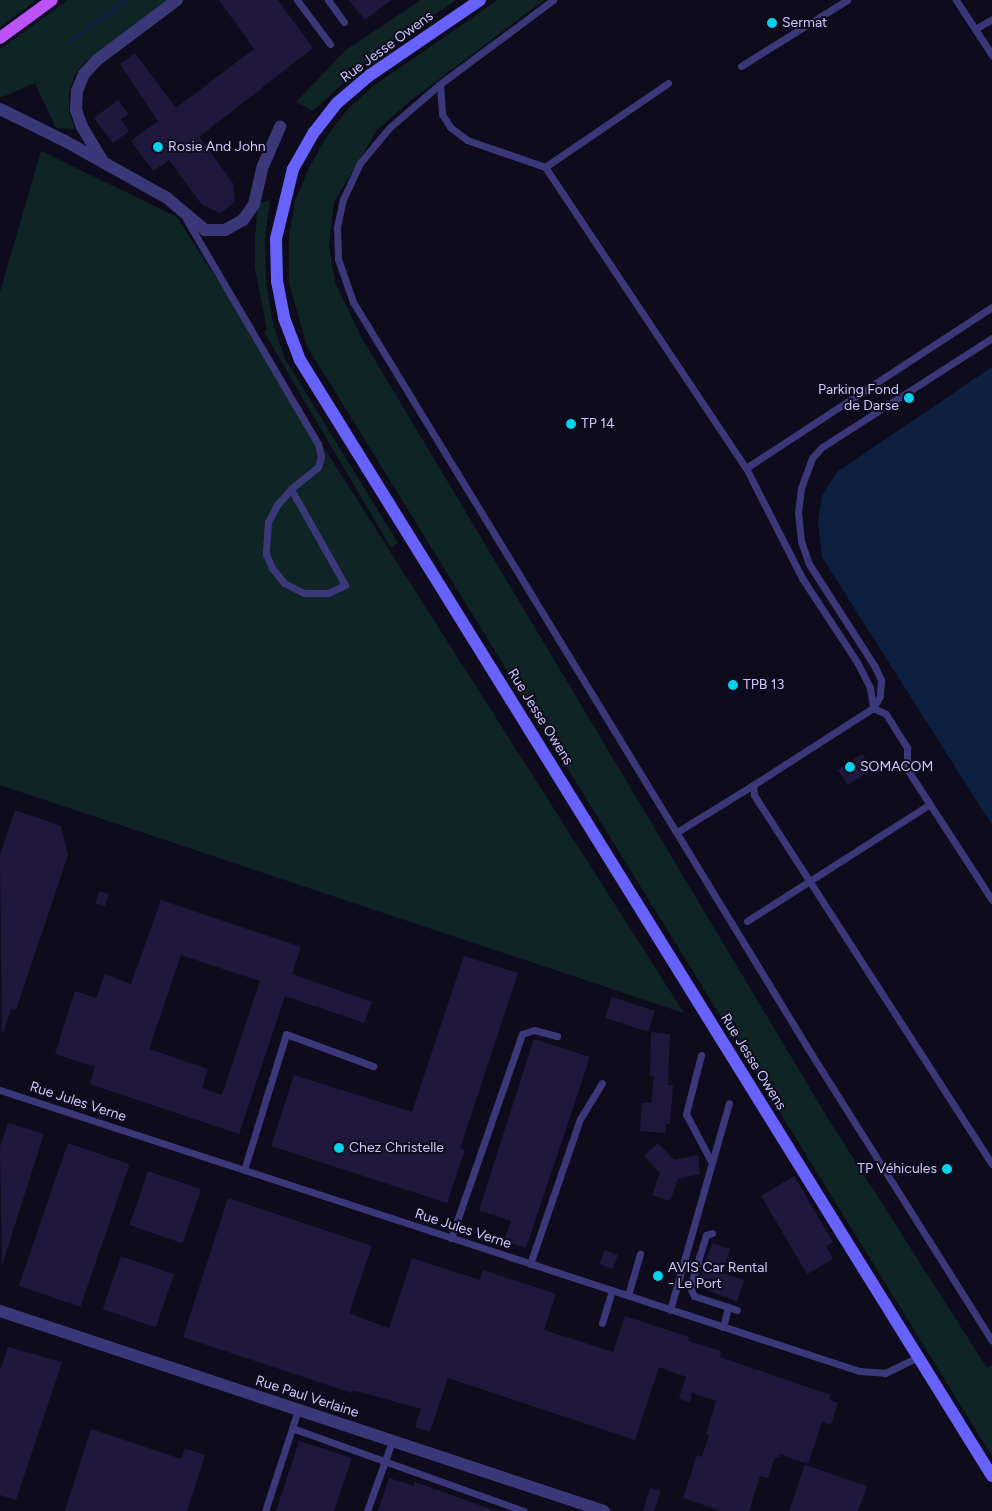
<!DOCTYPE html>
<meta charset="utf-8">
<style>
body{margin:0}
#map{position:relative;width:992px;height:1511px;overflow:hidden;background:#0e0c1c;font-family:Figtree,sans-serif}
div>[style]{position:absolute}
[style*='--x']{left:calc(var(--x)*1px);top:calc(var(--y)*1px);width:calc(var(--w)*1px);rotate:calc(var(--a)*1deg)}
.green>*{inset:0;background:#0f2525}
.water>*{inset:0;background:#0d203f}
.stream>*{height:4px;margin:-2px;padding:0 2px;transform-origin:2px;border-radius:2px;background:#0d203f}
.building>*{inset:0;background:#20183c;transform-origin:0 0}
.service>*{height:7px;margin:-3.5px;padding:0 3.5px;transform-origin:3.5px;border-radius:3.5px;background:#3b387a}
.minor>*{height:12px;margin:-6px;padding:0 6px;transform-origin:6px;border-radius:6px;background:#3b387a}
.tertiary>*{height:12px;margin:-6px;padding:0 6px;transform-origin:6px;border-radius:6px;background:#3b387a}
.secondary>*{height:12px;margin:-6px;padding:0 6px;transform-origin:6px;border-radius:6px;background:#6662fb}
.primary>*{height:12px;margin:-6px;padding:0 6px;transform-origin:6px;border-radius:6px;background:#bc52fa}
.dots>*{width:14px;height:14px;translate:-50% -50%;box-sizing:border-box;border:2px solid #0e0c1c;border-radius:50%}
span{translate:-50% -50%;white-space:nowrap;text-align:center;line-height:1.15;-webkit-text-stroke:4px #0e0c1c;paint-order:stroke}
.poi-label{font-size:14px;color:#cec8fd}
.left{translate:0 -50%;text-align:left}
.right{translate:-100% -50%;text-align:right}
.street-label{font-size:14px;color:#cec8fd}
</style>
<div id="map">
<div class="green">
<div style="clip-path:polygon(0 0,36px 0,0 27px)"></div>
<div style="clip-path:polygon(68px 0,169px 0,84px 63px,74px 76px,69px 94px,69px 112px,75px 129px,56px 128px,35px 83px,0 98px,0 49px)"></div>
<div style="clip-path:polygon(421px 0,456px 0,367px 61px,313px 111px,296px 102px,346px 50px)"></div>
<div style="clip-path:polygon(498px 0,544px 0,410px 101px,377px 130px,334px 202px,329px 246px,335px 282px,360px 335px,827px 1117px,987px 1368px,992px 1365px,992px 1456px,307px 346px,289px 283px,289px 236px,295px 201px,309px 168px,327px 136px,348px 109px,372px 87px)"></div>
<div style="clip-path:polygon(41px 151px,177px 217px,684px 1013px,0 785px,0 292px)"></div>
<div style="clip-path:polygon(270px 200px,265px 237px,266px 283px,273px 324px,285px 359px,398px 543px,391px 548px,264px 332px,267px 330px,255px 268px,255px 238px,258px 203px)"></div>
</div>
<div class="water">
<div style="clip-path:polygon(992px 367px,992px 825px,822px 557px,818px 522px,822px 496px,837px 472px)"></div>
</div>
<div class="stream">
<div style="--x:70;--y:42;--w:71;--a:-36.4"></div>
</div>
<div class="building">
<div style="clip-path:polygon(219px 0,278px 0,313px 48px,199px 137px,233px 183px,235px 202px,220px 213px,202px 205px,169px 160px,153px 171px,131px 141px,158px 121px,120px 64px,135px 53px,176px 108px,254px 49px)"></div>
<div style="clip-path:polygon(349px 0,391px 0,365px 20px)"></div>
<div style="clip-path:polygon(118px 100px,128px 114px,121px 119px,129px 131px,113px 143px,94px 118px)"></div>
<div style="left:862px;top:754px;width:18px;height:29px;rotate:56deg"></div>
<div style="clip-path:polygon(15px 810px,61px 826px,68px 855px,16px 1010px,11px 1009px,2px 1035px,0 855px)"></div>
<div style="left:99px;top:891px;width:10px;height:13px;rotate:17deg"></div>
<div style="clip-path:polygon(evenodd,161px 900px,301px 947px,292px 974px,372px 1002px,364px 1023px,285px 996px,239px 1134px,90px 1084px,95px 1067px,55px 1054px,75px 991px,96px 998px,105px 974px,131px 984px,161px 900px,181px 955px,260px 981px,222px 1095px,202px 1088px,208px 1069px,149px 1049px,181px 955px)"></div>
<div style="clip-path:polygon(464px 956px,518px 973px,460px 1148px,465px 1150px,447px 1203px,271px 1146px,294px 1075px,412px 1112px)"></div>
<div style="left:612px;top:997px;width:45px;height:22px;rotate:18deg"></div>
<div style="clip-path:polygon(651px 1032px,670px 1034px,668px 1085px,673px 1085px,670px 1124px,666px 1124px,665px 1133px,640px 1131px,642px 1103px,651px 1103px,654px 1077px,650px 1076px)"></div>
<div style="clip-path:polygon(534px 1039px,590px 1057px,526px 1248px,504px 1241px,511px 1221px,479px 1210px)"></div>
<div style="clip-path:polygon(8px 1123px,44px 1134px,2px 1265px,0 1147px)"></div>
<div style="left:68px;top:1143px;width:65px;height:151px;rotate:19deg"></div>
<div style="clip-path:polygon(658px 1143px,674px 1160px,698px 1155px,700px 1174px,678px 1179px,670px 1201px,652px 1195px,660px 1173px,644px 1156px)"></div>
<div style="left:148px;top:1171px;width:56px;height:57px;rotate:19deg"></div>
<div style="clip-path:polygon(794px 1176px,833px 1242px,826px 1246px,833px 1259px,807px 1274px,761px 1196px)"></div>
<div style="clip-path:polygon(228px 1198px,372px 1246px,349px 1313px,367px 1320px,389px 1328px,412px 1258px,480px 1280px,483px 1270px,556px 1294px,544px 1330px,613px 1352px,625px 1316px,689px 1337px,688px 1341px,721px 1351px,720px 1357px,831px 1395px,829px 1400px,838px 1403px,831px 1425px,822px 1422px,808px 1464px,780px 1454px,779px 1458px,775px 1457px,768px 1478px,760px 1476px,749px 1511px,722px 1511px,683px 1498px,697px 1455px,702px 1457px,709px 1435px,706px 1434px,716px 1401px,692px 1393px,690px 1402px,679px 1399px,686px 1377px,659px 1367px,635px 1440px,448px 1378px,430px 1432px,415px 1427px,421px 1409px,353px 1390px,352px 1393px,183px 1337px)"></div>
<div style="clip-path:polygon(712px 1243px,730px 1249px,722px 1273px,744px 1280px,737px 1302px,698px 1286px)"></div>
<div style="left:605px;top:1250px;width:14px;height:15px;rotate:21deg"></div>
<div style="left:121px;top:1256px;width:56px;height:56px;rotate:19deg"></div>
<div style="clip-path:polygon(655px 1269px,665px 1273px,662px 1283px,652px 1279px)"></div>
<div style="clip-path:polygon(8px 1347px,62px 1362px,16px 1500px,0 1495px,0 1371px)"></div>
<div style="clip-path:polygon(91px 1429px,181px 1459px,185px 1448px,205px 1455px,187px 1511px,65px 1511px)"></div>
<div style="clip-path:polygon(299px 1441px,352px 1458px,334px 1511px,276px 1511px)"></div>
<div style="clip-path:polygon(805px 1465px,867px 1486px,858px 1511px,789px 1511px)"></div>
<div style="clip-path:polygon(389px 1478px,414px 1486px,415px 1482px,496px 1511px,378px 1511px)"></div>
<div style="clip-path:polygon(650px 1488px,661px 1491px,654px 1511px,643px 1511px)"></div>
</div>
<div class="service">
<div style="--x:297;--y:0;--w:55;--a:53.1"></div>
<div style="--x:328;--y:0;--w:27;--a:54"></div>
<div style="--x:553;--y:0;--w:141;--a:143.4"></div>
<div style="--x:440;--y:84;--w:66;--a:139.3"></div>
<div style="--x:390;--y:127;--w:47;--a:129.8"></div>
<div style="--x:360;--y:163;--w:40;--a:115"></div>
<div style="--x:343;--y:199;--w:30;--a:102"></div>
<div style="--x:337;--y:228;--w:31;--a:88"></div>
<div style="--x:338;--y:259;--w:46;--a:70.8"></div>
<div style="--x:353;--y:302;--w:872;--a:58.64"></div>
<div style="--x:807;--y:1047;--w:347;--a:57.8"></div>
<div style="--x:956;--y:0;--w:66;--a:56.8"></div>
<div style="--x:975;--y:29;--w:20;--a:-30"></div>
<div style="--x:741;--y:66;--w:125;--a:-31.9"></div>
<div style="--x:440;--y:84;--w:30;--a:86"></div>
<div style="--x:442;--y:114;--w:15;--a:58"></div>
<div style="--x:450;--y:127;--w:21;--a:37"></div>
<div style="--x:467;--y:140;--w:83;--a:19.1"></div>
<div style="--x:545;--y:167;--w:362;--a:56.3"></div>
<div style="--x:545;--y:167;--w:149;--a:-34.3"></div>
<div style="--x:186;--y:219;--w:261;--a:59.6"></div>
<div style="--x:318;--y:444;--w:13;--a:77"></div>
<div style="--x:321;--y:457;--w:10;--a:107"></div>
<div style="--x:318;--y:467;--w:35;--a:141"></div>
<div style="--x:291;--y:489;--w:21;--a:131"></div>
<div style="--x:277;--y:505;--w:19;--a:118"></div>
<div style="--x:268;--y:522;--w:32;--a:94"></div>
<div style="--x:266;--y:554;--w:15;--a:67"></div>
<div style="--x:272;--y:568;--w:19;--a:51"></div>
<div style="--x:284;--y:583;--w:22;--a:27"></div>
<div style="--x:304;--y:593;--w:24;--a:0"></div>
<div style="--x:328;--y:593;--w:19;--a:-25"></div>
<div style="--x:345;--y:585;--w:110;--a:-119.4"></div>
<div style="--x:992;--y:307;--w:294;--a:146.8"></div>
<div style="--x:746;--y:468;--w:123;--a:63"></div>
<div style="--x:802;--y:578;--w:100;--a:56.8"></div>
<div style="--x:857;--y:662;--w:29;--a:63"></div>
<div style="--x:870;--y:688;--w:20;--a:81"></div>
<div style="--x:873;--y:708;--w:14;--a:25"></div>
<div style="--x:886;--y:714;--w:40;--a:58"></div>
<div style="--x:907;--y:748;--w:21;--a:90"></div>
<div style="--x:907;--y:769;--w:156;--a:57"></div>
<div style="--x:992;--y:338;--w:202;--a:147.3"></div>
<div style="--x:822;--y:447;--w:15;--a:132"></div>
<div style="--x:812;--y:458;--w:32;--a:110"></div>
<div style="--x:801;--y:488;--w:24;--a:97"></div>
<div style="--x:798;--y:512;--w:29;--a:84"></div>
<div style="--x:801;--y:541;--w:24;--a:71"></div>
<div style="--x:809;--y:564;--w:122;--a:57.3"></div>
<div style="--x:875;--y:667;--w:14;--a:65"></div>
<div style="--x:881;--y:680;--w:16;--a:94"></div>
<div style="--x:880;--y:696;--w:14;--a:120"></div>
<div style="--x:873;--y:708;--w:143;--a:147.3"></div>
<div style="--x:753;--y:785;--w:10;--a:84"></div>
<div style="--x:754;--y:795;--w:439;--a:57.2"></div>
<div style="--x:677;--y:832;--w:89;--a:-31.7"></div>
<div style="--x:747;--y:921;--w:217;--a:-32.6"></div>
<div style="--x:701;--y:1055;--w:61;--a:104.3"></div>
<div style="--x:686;--y:1114;--w:55;--a:62"></div>
<div style="--x:0;--y:1090;--w:904;--a:18.11"></div>
<div style="--x:859;--y:1371;--w:26;--a:4"></div>
<div style="--x:885;--y:1373;--w:37;--a:-26"></div>
<div style="--x:244;--y:1170;--w:142;--a:-72.8"></div>
<div style="--x:286;--y:1034;--w:93;--a:20.2"></div>
<div style="--x:712;--y:1233;--w:6;--a:162"></div>
<div style="--x:706;--y:1235;--w:54;--a:107.1"></div>
<div style="--x:690;--y:1287;--w:10;--a:66"></div>
<div style="--x:694;--y:1296;--w:45;--a:18"></div>
<div style="--x:451;--y:1238;--w:216;--a:-70.8"></div>
<div style="--x:522;--y:1034;--w:13;--a:-18"></div>
<div style="--x:534;--y:1030;--w:24;--a:15"></div>
<div style="--x:530;--y:1264;--w:153;--a:-71"></div>
<div style="--x:580;--y:1119;--w:42;--a:-58.6"></div>
<div style="--x:628;--y:1295;--w:43;--a:-73.7"></div>
<div style="--x:670;--y:1310;--w:215;--a:-74.1"></div>
<div style="--x:602;--y:1323;--w:34;--a:-73"></div>
<div style="--x:723;--y:1327;--w:21;--a:-76"></div>
<div style="--x:292;--y:1428;--w:246;--a:19.7"></div>
<div style="--x:265;--y:1511;--w:106;--a:-71.9"></div>
<div style="--x:367;--y:1511;--w:74;--a:-70.3"></div>
</div>
<div class="minor">
<div style="--x:0;--y:109;--w:72;--a:26.2"></div>
<div style="--x:65;--y:141;--w:117;--a:29.2"></div>
<div style="--x:167;--y:198;--w:50;--a:40.1"></div>
<div style="--x:205;--y:230;--w:20;--a:0"></div>
<div style="--x:225;--y:230;--w:21;--a:-29"></div>
<div style="--x:243;--y:220;--w:19;--a:-55"></div>
<div style="--x:254;--y:204;--w:39;--a:-77"></div>
<div style="--x:263;--y:166;--w:43;--a:-66.4"></div>
<div style="--x:102;--y:160;--w:39;--a:-121"></div>
<div style="--x:82;--y:127;--w:18;--a:-109"></div>
<div style="--x:76;--y:110;--w:19;--a:-87"></div>
<div style="--x:77;--y:91;--w:18;--a:-68"></div>
<div style="--x:84;--y:74;--w:19;--a:-47"></div>
<div style="--x:97;--y:60;--w:100;--a:-36.9"></div>
</div>
<div class="tertiary">
<div style="--x:0;--y:1311;--w:636;--a:18.32"></div>
</div>
<div class="secondary">
<div style="--x:480;--y:0;--w:133;--a:145.7"></div>
<div style="--x:370;--y:75;--w:43;--a:139.7"></div>
<div style="--x:337;--y:103;--w:37;--a:128"></div>
<div style="--x:314;--y:132;--w:43;--a:119.6"></div>
<div style="--x:293;--y:169;--w:72;--a:103.7"></div>
<div style="--x:276;--y:239;--w:42;--a:88.6"></div>
<div style="--x:277;--y:281;--w:38;--a:79"></div>
<div style="--x:284;--y:318;--w:45;--a:69.1"></div>
<div style="--x:300;--y:360;--w:1313;--a:58.2"></div>
</div>
<div class="primary">
<div style="--x:0;--y:38;--w:64;--a:-36.2"></div>
</div>
<div class="dots">
<div style="left:772px;top:23px;background:#07d2eb"></div>
<div style="left:158px;top:147px;background:#07d2eb"></div>
<div style="left:909px;top:398px;background:#07d2eb"></div>
<div style="left:571px;top:424px;background:#07d2eb"></div>
<div style="left:733px;top:685px;background:#07d2eb"></div>
<div style="left:850px;top:767px;background:#07d2eb"></div>
<div style="left:339px;top:1148px;background:#07d2eb"></div>
<div style="left:947px;top:1169px;background:#07d2eb"></div>
<div style="left:658px;top:1276px;background:#07d2eb"></div>
</div>
<div class="poi-label">
<span class="left" style="left:782px;top:23px">Sermat</span>
<span class="left" style="left:168px;top:147px">Rosie And John</span>
<span class="right" style="left:899px;top:398px">Parking Fond<br>de Darse</span>
<span class="left" style="left:581px;top:424px">TP 14</span>
<span class="left" style="left:743px;top:685px">TPB 13</span>
<span class="left" style="left:860px;top:767px">SOMACOM</span>
<span class="left" style="left:349px;top:1148px">Chez Christelle</span>
<span class="right" style="left:937px;top:1169px">TP Véhicules</span>
<span class="left" style="left:668px;top:1276px">AVIS Car Rental<br>- Le Port</span>
</div>
<div class="street-label">
<span style="left:387px;top:47px;rotate:-36deg">Rue Jesse Owens</span>
<span style="left:540px;top:717px;rotate:58deg">Rue Jesse Owens</span>
<span style="left:753px;top:1062px;rotate:58deg">Rue Jesse Owens</span>
<span style="left:78px;top:1102px;rotate:18deg">Rue Jules Verne</span>
<span style="left:463px;top:1229px;rotate:18deg">Rue Jules Verne</span>
<span style="left:307px;top:1397px;rotate:18deg">Rue Paul Verlaine</span>
</div>
</div>
